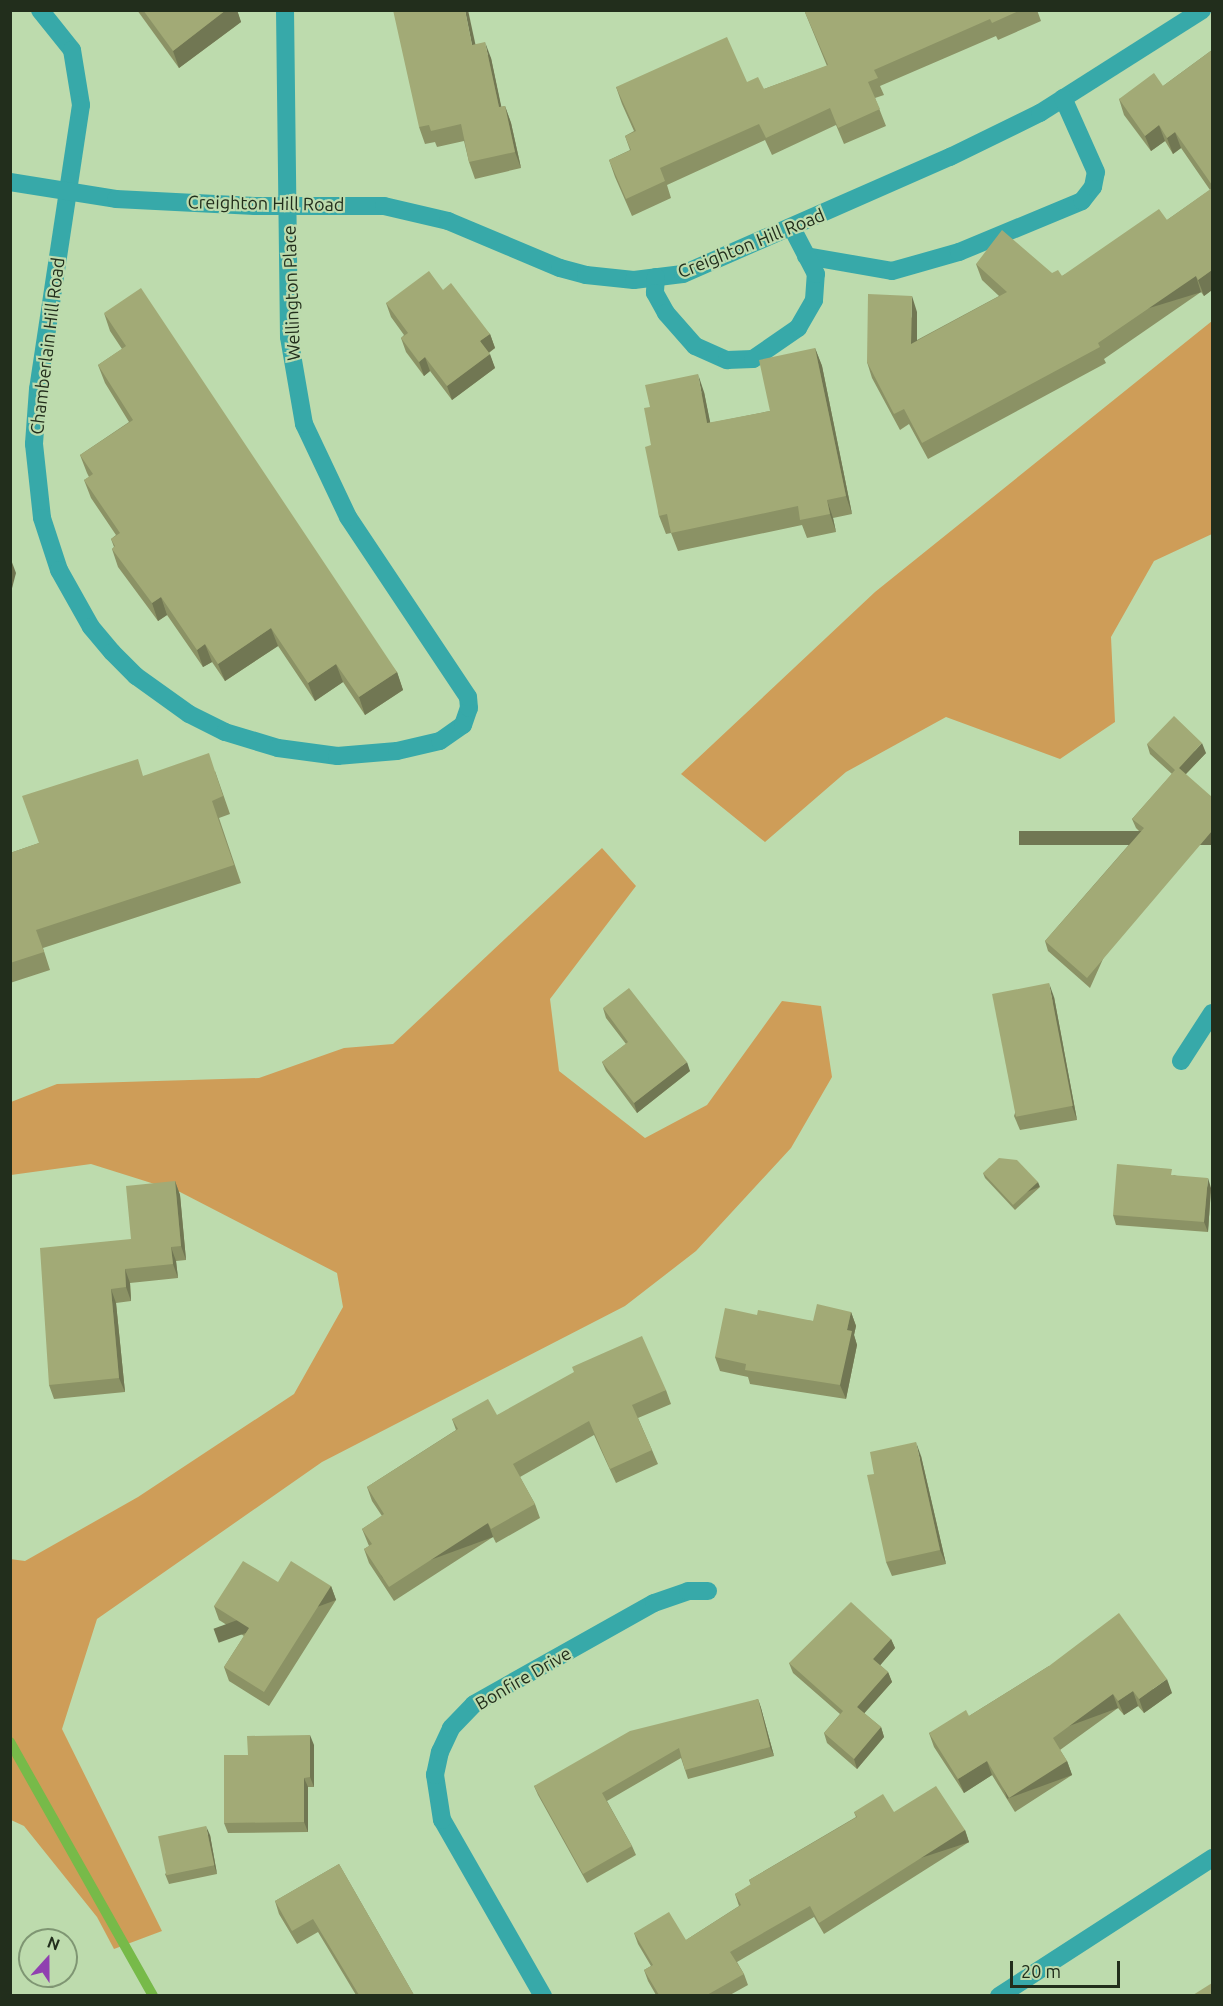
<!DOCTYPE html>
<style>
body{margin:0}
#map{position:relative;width:1223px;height:2006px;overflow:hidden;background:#bddbad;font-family:Ubuntu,sans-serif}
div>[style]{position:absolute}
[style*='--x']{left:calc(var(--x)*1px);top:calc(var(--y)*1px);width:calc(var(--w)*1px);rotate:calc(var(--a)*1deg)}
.green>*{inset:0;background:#ce9d58}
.stream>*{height:10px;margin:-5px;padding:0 5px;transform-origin:5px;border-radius:5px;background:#77ba49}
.minor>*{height:18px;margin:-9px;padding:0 9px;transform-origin:9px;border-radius:9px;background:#37a9a9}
.wall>*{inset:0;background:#8b9265}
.shaded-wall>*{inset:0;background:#717753;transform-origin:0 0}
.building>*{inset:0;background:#a2aa76;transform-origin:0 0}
span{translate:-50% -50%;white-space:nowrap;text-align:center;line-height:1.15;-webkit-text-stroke:4.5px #bddbad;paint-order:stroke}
.street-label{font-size:18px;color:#222e1c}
.frame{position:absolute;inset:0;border:12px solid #222e1c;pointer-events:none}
.north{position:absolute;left:18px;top:1928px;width:60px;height:60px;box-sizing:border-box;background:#bddbad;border:2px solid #7f9673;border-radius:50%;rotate:21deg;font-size:16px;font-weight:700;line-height:24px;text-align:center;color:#222e1c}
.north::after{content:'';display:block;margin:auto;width:21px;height:27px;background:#9040b0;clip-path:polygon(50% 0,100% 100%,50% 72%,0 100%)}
.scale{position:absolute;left:1010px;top:1961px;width:110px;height:27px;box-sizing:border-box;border:3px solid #222e1c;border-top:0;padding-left:8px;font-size:18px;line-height:21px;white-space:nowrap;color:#222e1c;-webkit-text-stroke:4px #bddbad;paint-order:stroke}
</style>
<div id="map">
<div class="green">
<div style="clip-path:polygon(1212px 321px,1212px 534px,1154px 561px,1111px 637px,1115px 722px,1060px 759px,946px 717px,846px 772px,765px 842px,681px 774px,875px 592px)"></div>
<div style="clip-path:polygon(602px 848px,636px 886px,550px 999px,559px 1071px,645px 1138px,707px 1105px,782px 1001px,821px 1006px,832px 1077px,791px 1148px,696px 1251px,625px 1306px,322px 1462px,97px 1619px,62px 1729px,162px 1931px,114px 1949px,97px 1917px,24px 1826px,11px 1820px,10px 1559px,25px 1561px,138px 1497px,294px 1394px,343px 1307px,337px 1273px,180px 1192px,91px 1164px,11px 1175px,11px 1102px,57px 1084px,259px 1078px,344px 1048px,393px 1044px)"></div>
</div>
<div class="stream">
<div style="--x:10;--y:1742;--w:291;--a:60.6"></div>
</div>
<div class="minor">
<div style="--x:40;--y:10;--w:51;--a:51.3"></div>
<div style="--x:72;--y:50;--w:56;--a:80.7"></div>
<div style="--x:81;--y:105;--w:287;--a:98.6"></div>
<div style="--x:38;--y:389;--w:55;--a:94.2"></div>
<div style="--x:34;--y:444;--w:74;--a:83.8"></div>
<div style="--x:42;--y:518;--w:55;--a:71.9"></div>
<div style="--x:59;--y:570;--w:65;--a:60.7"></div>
<div style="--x:91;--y:627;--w:33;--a:50"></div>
<div style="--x:112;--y:652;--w:34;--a:45"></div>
<div style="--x:136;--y:676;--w:65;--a:35.6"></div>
<div style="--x:189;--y:714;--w:40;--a:26.6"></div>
<div style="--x:225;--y:732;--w:55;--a:16.8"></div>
<div style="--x:278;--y:748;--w:60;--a:7.7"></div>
<div style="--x:337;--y:756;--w:60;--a:-4.8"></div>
<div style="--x:397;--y:751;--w:44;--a:-13.1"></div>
<div style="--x:440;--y:741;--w:28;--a:-35"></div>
<div style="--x:463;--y:725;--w:18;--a:-71"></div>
<div style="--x:469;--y:708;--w:11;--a:-95"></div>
<div style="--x:468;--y:697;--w:216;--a:-123.7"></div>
<div style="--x:348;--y:517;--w:103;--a:-115.3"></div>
<div style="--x:304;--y:424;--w:88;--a:-99.8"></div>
<div style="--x:289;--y:337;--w:327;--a:-90.7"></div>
<div style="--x:10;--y:182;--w:107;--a:9.1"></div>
<div style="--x:116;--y:199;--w:139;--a:2.9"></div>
<div style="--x:255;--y:206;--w:129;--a:0"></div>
<div style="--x:384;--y:206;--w:66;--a:13.2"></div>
<div style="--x:448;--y:221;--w:121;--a:22.8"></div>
<div style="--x:560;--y:268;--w:27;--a:15"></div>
<div style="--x:586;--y:275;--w:48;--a:5.9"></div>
<div style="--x:634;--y:280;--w:49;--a:-7"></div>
<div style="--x:683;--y:274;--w:292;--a:-23.7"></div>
<div style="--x:950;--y:157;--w:100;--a:-26.1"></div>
<div style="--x:1040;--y:113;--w:192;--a:-32.4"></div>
<div style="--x:806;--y:256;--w:87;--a:9.9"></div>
<div style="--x:892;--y:271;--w:70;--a:-15.8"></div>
<div style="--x:959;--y:252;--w:133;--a:-22.5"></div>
<div style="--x:1082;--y:201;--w:18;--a:-52"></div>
<div style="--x:1093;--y:187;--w:15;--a:-79"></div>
<div style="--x:1096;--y:172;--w:81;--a:-114"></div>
<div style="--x:656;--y:277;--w:16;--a:94"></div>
<div style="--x:655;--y:293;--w:23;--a:61"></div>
<div style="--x:666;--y:313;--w:44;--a:48.7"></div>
<div style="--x:695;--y:346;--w:35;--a:24"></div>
<div style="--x:727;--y:360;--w:26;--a:-2"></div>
<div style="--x:753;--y:359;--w:55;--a:-34.6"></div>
<div style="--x:798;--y:328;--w:32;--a:-60"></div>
<div style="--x:814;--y:300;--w:26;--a:-86"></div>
<div style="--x:816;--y:274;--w:52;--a:-117.6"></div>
<div style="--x:1181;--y:1061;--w:57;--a:-57.1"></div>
<div style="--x:543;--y:1996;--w:203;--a:-119.8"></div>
<div style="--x:442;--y:1820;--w:46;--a:-98.8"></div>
<div style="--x:435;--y:1775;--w:24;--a:-78"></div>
<div style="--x:440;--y:1752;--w:26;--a:-65"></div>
<div style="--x:451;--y:1728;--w:33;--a:-46"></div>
<div style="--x:474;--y:1704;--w:206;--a:-29.3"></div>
<div style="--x:654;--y:1603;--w:36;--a:-19"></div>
<div style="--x:688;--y:1591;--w:20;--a:0"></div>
<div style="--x:999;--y:1996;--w:254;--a:-32.9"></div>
</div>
<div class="wall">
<div style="clip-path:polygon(137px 10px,237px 10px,241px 22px,179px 68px)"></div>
<div style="clip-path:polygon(804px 10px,1037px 10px,1041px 21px,998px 40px,996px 36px,880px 86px,884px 95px,875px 98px,886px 126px,844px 144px,836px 125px,772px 155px,765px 140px,667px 185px,671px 198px,632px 216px,615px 177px,609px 160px,630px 150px,625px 136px,634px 131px,622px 104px,616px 87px,747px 82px,764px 89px,827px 66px)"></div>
<div style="clip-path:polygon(475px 44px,491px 58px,501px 107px,505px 106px,511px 123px,521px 168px,475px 179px,469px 162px,464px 141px,437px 147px,435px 142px,425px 144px,419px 127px)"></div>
<div style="clip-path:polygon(1212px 50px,1212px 290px,1204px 296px,1201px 292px,1104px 359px,1106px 363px,928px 459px,909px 424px,900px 430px,872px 378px,867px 362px,917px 312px,917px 340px,999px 296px,982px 280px,976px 264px,1052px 273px,1062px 276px,1167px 220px,1210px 190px,1181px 148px,1173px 154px,1165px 141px,1151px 151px,1124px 115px,1119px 99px,1163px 86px)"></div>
<div style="clip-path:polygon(443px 290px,490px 334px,495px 348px,489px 353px,495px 368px,452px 400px,430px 371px,424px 376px,406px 352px,401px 338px,404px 335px,391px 317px,386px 303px)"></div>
<div style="clip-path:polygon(104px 313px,397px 672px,403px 690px,365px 715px,343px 682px,315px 701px,278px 646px,225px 681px,212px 662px,203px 667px,167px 615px,158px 621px,118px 567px,112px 549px,114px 547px,111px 539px,116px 535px,91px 498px,84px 480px,89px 477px,87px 473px,80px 455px,129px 422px,105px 383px,98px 365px,122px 349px,110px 331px)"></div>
<div style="clip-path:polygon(815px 348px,822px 366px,852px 514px,833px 518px,836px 532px,807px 538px,802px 525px,678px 551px,671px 533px,666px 534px,659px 516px,651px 445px,650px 407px,704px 392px,710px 423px,770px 411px)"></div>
<div style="clip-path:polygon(1147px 744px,1206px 753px,1186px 774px,1090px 988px,1048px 951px,1045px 941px,1140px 832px,1136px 828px,1132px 819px,1172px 774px,1150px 754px)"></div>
<div style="clip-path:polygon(215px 771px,230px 814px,219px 818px,241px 883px,43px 948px,50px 970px,10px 983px,10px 853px,39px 843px,143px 776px)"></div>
<div style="clip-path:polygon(1054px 997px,1077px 1120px,1020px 1130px,1014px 1116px)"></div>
<div style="clip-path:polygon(603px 1008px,690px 1071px,637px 1113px,606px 1071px,602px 1062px,626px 1044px,606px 1018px)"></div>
<div style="clip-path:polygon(983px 1173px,1040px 1187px,1015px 1210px,985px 1178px)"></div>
<div style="clip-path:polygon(1174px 1175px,1211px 1188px,1208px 1232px,1116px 1225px,1113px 1215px)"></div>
<div style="clip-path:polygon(175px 1181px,180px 1195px,186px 1260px,176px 1261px,178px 1278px,130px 1283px,131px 1301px,116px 1303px,125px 1392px,54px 1399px,49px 1385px,131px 1239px)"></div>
<div style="clip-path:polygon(851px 1312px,856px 1326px,854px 1335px,857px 1345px,846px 1399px,750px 1384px,748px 1377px,720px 1371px,715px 1357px,757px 1315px,813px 1321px)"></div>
<div style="clip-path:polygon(666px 1390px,671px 1404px,638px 1418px,652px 1450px,658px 1464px,616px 1483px,594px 1435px,520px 1477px,535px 1504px,540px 1518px,496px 1543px,493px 1537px,394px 1601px,369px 1563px,364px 1549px,369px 1546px,362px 1529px,382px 1516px,372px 1501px,367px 1487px,456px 1430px,452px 1419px,497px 1415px)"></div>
<div style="clip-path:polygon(921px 1456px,946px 1564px,892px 1576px,886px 1562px)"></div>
<div style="clip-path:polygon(331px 1586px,336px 1600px,269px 1706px,229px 1681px,224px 1667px,244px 1636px,219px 1620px,214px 1606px)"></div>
<div style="clip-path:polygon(891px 1639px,895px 1648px,880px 1665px,888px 1672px,892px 1682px,864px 1713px,881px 1727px,884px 1737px,857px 1769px,827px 1743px,824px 1733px,840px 1714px,793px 1673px,789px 1663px)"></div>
<div style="clip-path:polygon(1049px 1666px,1172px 1693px,1144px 1713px,1138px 1706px,1124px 1715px,1118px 1708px,1060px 1750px,1067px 1761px,1072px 1775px,1015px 1812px,992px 1775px,964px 1793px,934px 1747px,929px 1733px,969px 1716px)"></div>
<div style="clip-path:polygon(758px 1699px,761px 1708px,774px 1756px,688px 1779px,681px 1758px,607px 1801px,632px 1846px,636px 1855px,587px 1883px,538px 1795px,534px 1786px)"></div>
<div style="clip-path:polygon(314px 1745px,314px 1787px,308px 1787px,308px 1832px,228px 1833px,224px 1823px,248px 1755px)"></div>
<div style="clip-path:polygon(854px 1812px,894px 1812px,965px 1830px,969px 1842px,824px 1934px,814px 1917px,737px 1962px,744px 1974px,748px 1985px,730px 1995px,656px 1995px,648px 1981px,644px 1970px,651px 1966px,638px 1944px,634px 1933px,686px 1940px,739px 1906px,735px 1894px,751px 1885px,749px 1880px,856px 1817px)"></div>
<div style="clip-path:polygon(210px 1835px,217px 1874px,169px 1884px,165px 1874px)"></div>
<div style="clip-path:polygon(339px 1864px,414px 1995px,356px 1995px,318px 1932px,297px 1944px,279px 1914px,275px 1901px)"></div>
</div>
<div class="shaded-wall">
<div style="clip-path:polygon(226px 10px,237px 10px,241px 22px,179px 68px,173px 51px)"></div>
<div style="clip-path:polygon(465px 10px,468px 10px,479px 61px,472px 45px)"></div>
<div style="clip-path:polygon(485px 42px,491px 58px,505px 124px,499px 107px)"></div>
<div style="clip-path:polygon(505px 106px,511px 123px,521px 168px,515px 152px)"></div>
<div style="clip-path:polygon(1159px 125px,1165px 141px,1151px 151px,1145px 136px)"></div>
<div style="clip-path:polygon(1175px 132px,1181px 148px,1173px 154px,1167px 138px)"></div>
<div style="clip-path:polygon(1212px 270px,1212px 290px,1204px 296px,1198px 280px)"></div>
<div style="left:1196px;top:276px;width:17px;height:119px;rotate:73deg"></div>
<div style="clip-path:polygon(912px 296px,917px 312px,917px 360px,911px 344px)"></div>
<div style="clip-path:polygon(490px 334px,495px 348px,485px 355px,480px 341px)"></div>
<div style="clip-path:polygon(815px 348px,822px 366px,852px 514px,846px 496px)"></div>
<div style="clip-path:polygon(490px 354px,495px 368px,452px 400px,447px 386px)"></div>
<div style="clip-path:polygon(425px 357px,430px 371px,424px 376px,419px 362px)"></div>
<div style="clip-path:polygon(698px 374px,704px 392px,714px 441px,707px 423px)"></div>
<div style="clip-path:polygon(827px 500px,833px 518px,836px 532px,830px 514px)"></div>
<div style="clip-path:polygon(10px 557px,16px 573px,10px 596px)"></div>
<div style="clip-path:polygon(161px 597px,167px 615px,158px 621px,152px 603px)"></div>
<div style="clip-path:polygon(271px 628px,278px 646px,225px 681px,218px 664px)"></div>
<div style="clip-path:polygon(205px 644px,212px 662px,203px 667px,197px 650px)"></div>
<div style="clip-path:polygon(336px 664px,343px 682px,315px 701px,308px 683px)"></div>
<div style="clip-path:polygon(397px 672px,403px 690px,365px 715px,359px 697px)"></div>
<div style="clip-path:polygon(1202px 743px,1206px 753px,1182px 778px,1179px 768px)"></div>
<div style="left:1212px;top:831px;width:14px;height:193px;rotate:90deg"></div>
<div style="clip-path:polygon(1049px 983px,1054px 997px,1077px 1120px,1072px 1106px)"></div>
<div style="clip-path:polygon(687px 1062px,690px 1071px,637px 1113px,634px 1103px)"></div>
<div style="clip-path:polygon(1208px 1178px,1211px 1188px,1208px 1232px,1204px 1222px)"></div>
<div style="clip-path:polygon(175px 1181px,180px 1195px,186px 1260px,181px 1246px)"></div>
<div style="left:1038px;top:1182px;width:5px;height:34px;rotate:68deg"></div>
<div style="clip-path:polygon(171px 1247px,176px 1261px,178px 1278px,173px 1264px)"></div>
<div style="clip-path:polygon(125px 1269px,130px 1283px,131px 1301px,126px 1287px)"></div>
<div style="clip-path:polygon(111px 1289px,116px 1303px,125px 1392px,119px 1378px)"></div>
<div style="clip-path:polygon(851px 1312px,856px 1326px,854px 1335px,857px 1345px,846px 1399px,840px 1385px,847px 1330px)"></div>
<div style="clip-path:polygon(916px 1442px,921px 1456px,946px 1564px,940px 1550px)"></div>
<div style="left:488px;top:1523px;width:15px;height:118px;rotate:70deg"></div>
<div style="left:331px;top:1586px;width:15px;height:125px;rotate:70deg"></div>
<div style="clip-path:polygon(891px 1639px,895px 1648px,877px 1669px,873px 1659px)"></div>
<div style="clip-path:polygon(888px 1672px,892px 1682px,861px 1717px,857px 1707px)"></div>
<div style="clip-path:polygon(1167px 1679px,1172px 1693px,1144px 1713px,1139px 1699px)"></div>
<div style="clip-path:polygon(1133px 1691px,1138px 1706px,1124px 1715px,1118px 1701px)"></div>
<div style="left:1113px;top:1694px;width:15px;height:74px;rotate:70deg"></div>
<div style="clip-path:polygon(758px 1699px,761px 1708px,774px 1756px,770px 1747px)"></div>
<div style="clip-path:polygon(881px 1727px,884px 1737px,857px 1769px,854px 1759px)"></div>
<div style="clip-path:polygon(310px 1735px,314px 1745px,314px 1787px,310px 1777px)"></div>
<div style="clip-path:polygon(987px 1761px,992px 1775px,964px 1793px,958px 1779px)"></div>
<div style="left:1067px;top:1761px;width:15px;height:69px;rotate:70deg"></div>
<div style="clip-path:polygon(304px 1778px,308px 1787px,308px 1832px,304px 1822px)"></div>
<div style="clip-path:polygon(206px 1826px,210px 1835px,217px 1874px,214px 1865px)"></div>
<div style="left:965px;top:1830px;width:13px;height:173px;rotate:72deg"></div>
</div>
<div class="building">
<div style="clip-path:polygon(143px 10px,226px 10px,173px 51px)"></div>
<div style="clip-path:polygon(393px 10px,465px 10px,472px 45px,485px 42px,499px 107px,505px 106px,515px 152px,469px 162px,461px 124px,431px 131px,429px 125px,419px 127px)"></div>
<div style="clip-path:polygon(804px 10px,1021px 10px,992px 23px,990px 19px,874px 70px,878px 78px,868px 82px,880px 109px,838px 128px,830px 108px,766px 138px,759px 124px,660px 168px,665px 181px,626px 199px,609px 160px,631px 150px,625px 136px,636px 131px,616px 87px,727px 37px,747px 82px,758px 77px,764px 89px,828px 65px)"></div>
<div style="clip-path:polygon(1212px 50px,1212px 185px,1175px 132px,1167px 138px,1159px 125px,1145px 136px,1119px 99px,1154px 73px,1163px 86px)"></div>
<div style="clip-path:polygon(1212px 188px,1212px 270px,1198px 280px,1196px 276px,1098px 343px,1100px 347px,922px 443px,904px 409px,894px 414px,867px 362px,868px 294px,912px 296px,911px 344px,1007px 292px,976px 264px,1002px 230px,1052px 273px,1058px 270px,1062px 276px,1159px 209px,1167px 220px)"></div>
<div style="clip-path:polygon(429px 271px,443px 290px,451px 283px,490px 334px,480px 341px,490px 354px,447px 386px,425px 357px,419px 362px,401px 338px,408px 333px,386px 303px)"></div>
<div style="clip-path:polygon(141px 288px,397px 672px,359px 697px,336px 664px,308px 683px,271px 628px,218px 664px,205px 644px,197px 650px,161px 597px,152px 603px,112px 549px,115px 546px,111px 539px,120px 533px,84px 480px,93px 474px,80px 455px,133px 420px,98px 365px,126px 346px,104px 313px)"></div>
<div style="clip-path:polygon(815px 348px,846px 496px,827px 500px,830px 514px,800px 520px,798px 506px,671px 533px,667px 514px,659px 516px,645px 447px,651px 445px,644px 408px,650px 407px,645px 385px,698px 374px,707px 423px,770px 411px,759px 360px)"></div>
<div style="clip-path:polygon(1174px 716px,1202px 743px,1179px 768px,1212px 797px,1212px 831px,1087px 978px,1045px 941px,1144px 828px,1132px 819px,1175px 770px,1147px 744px)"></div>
<div style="clip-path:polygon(209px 753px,223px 796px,212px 801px,234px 865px,36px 930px,44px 952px,10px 963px,10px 853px,39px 843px,22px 796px,138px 759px,143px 776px)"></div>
<div style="left:1049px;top:983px;width:125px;height:58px;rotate:79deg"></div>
<div style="clip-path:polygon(629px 988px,687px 1062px,634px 1103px,602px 1062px,628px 1042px,603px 1008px)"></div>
<div style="clip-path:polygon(999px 1158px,1017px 1160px,1038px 1182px,1013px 1205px,983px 1173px)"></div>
<div style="clip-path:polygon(1117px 1164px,1172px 1169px,1171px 1175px,1208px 1178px,1204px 1222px,1113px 1215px)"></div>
<div style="clip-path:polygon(175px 1181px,181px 1246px,171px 1247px,173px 1264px,125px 1269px,126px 1287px,111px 1289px,119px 1378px,49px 1385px,40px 1248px,131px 1239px,126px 1186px)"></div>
<div style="clip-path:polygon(817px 1304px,851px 1312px,847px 1330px,852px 1331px,840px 1385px,745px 1370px,746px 1364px,715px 1357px,725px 1308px,757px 1315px,758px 1310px,813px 1321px)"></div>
<div style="clip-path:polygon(642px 1336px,666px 1390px,632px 1405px,652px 1450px,610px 1469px,589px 1421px,513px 1464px,535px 1504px,491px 1529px,488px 1523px,389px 1587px,364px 1549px,372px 1544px,362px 1529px,384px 1514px,367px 1487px,458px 1429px,452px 1419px,488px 1399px,497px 1415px,574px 1372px,572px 1367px)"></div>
<div style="clip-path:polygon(916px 1442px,940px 1550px,886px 1562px,867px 1475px,874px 1474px,870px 1452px)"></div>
<div style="clip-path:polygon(243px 1561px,278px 1582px,291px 1561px,331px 1586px,264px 1692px,224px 1667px,249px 1628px,214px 1606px)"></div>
<div style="clip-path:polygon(851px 1602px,891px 1639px,873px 1659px,888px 1672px,857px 1707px,881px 1727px,854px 1759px,824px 1733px,843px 1711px,789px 1663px)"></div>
<div style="clip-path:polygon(1119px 1613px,1167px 1679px,1139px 1699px,1133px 1691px,1118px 1701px,1113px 1694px,1053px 1738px,1067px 1761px,1009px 1798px,987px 1761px,958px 1779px,929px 1733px,966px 1710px,969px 1716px,1049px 1666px)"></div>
<div style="clip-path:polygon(758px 1699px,770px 1747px,685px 1770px,679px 1748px,602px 1793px,632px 1846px,583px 1874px,534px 1786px,630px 1731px)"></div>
<div style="clip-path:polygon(310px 1735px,310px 1777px,304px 1778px,304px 1822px,224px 1823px,224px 1755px,248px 1755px,247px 1736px)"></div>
<div style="clip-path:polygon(936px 1786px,965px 1830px,819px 1923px,810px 1906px,730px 1952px,744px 1974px,707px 1995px,659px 1995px,644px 1970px,653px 1965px,634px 1933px,669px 1912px,686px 1940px,741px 1905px,735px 1894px,751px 1884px,749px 1880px,857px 1817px,854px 1812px,883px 1794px,894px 1812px)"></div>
<div style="left:206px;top:1826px;width:40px;height:49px;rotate:78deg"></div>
<div style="clip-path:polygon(339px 1864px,414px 1995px,359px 1995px,313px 1919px,292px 1931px,275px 1901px)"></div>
<div style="clip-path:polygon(1212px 1983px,1212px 1995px,1193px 1995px)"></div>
</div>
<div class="street-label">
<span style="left:266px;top:203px;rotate:1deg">Creighton Hill Road</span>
<span style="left:751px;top:243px;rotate:-22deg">Creighton Hill Road</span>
<span style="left:291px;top:293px;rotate:-92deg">Wellington Place</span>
<span style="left:47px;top:346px;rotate:-83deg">Chamberlain Hill Road</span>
<span style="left:523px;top:1678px;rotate:-30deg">Bonfire Drive</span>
</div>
<div class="frame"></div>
<div class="north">N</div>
<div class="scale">20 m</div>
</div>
